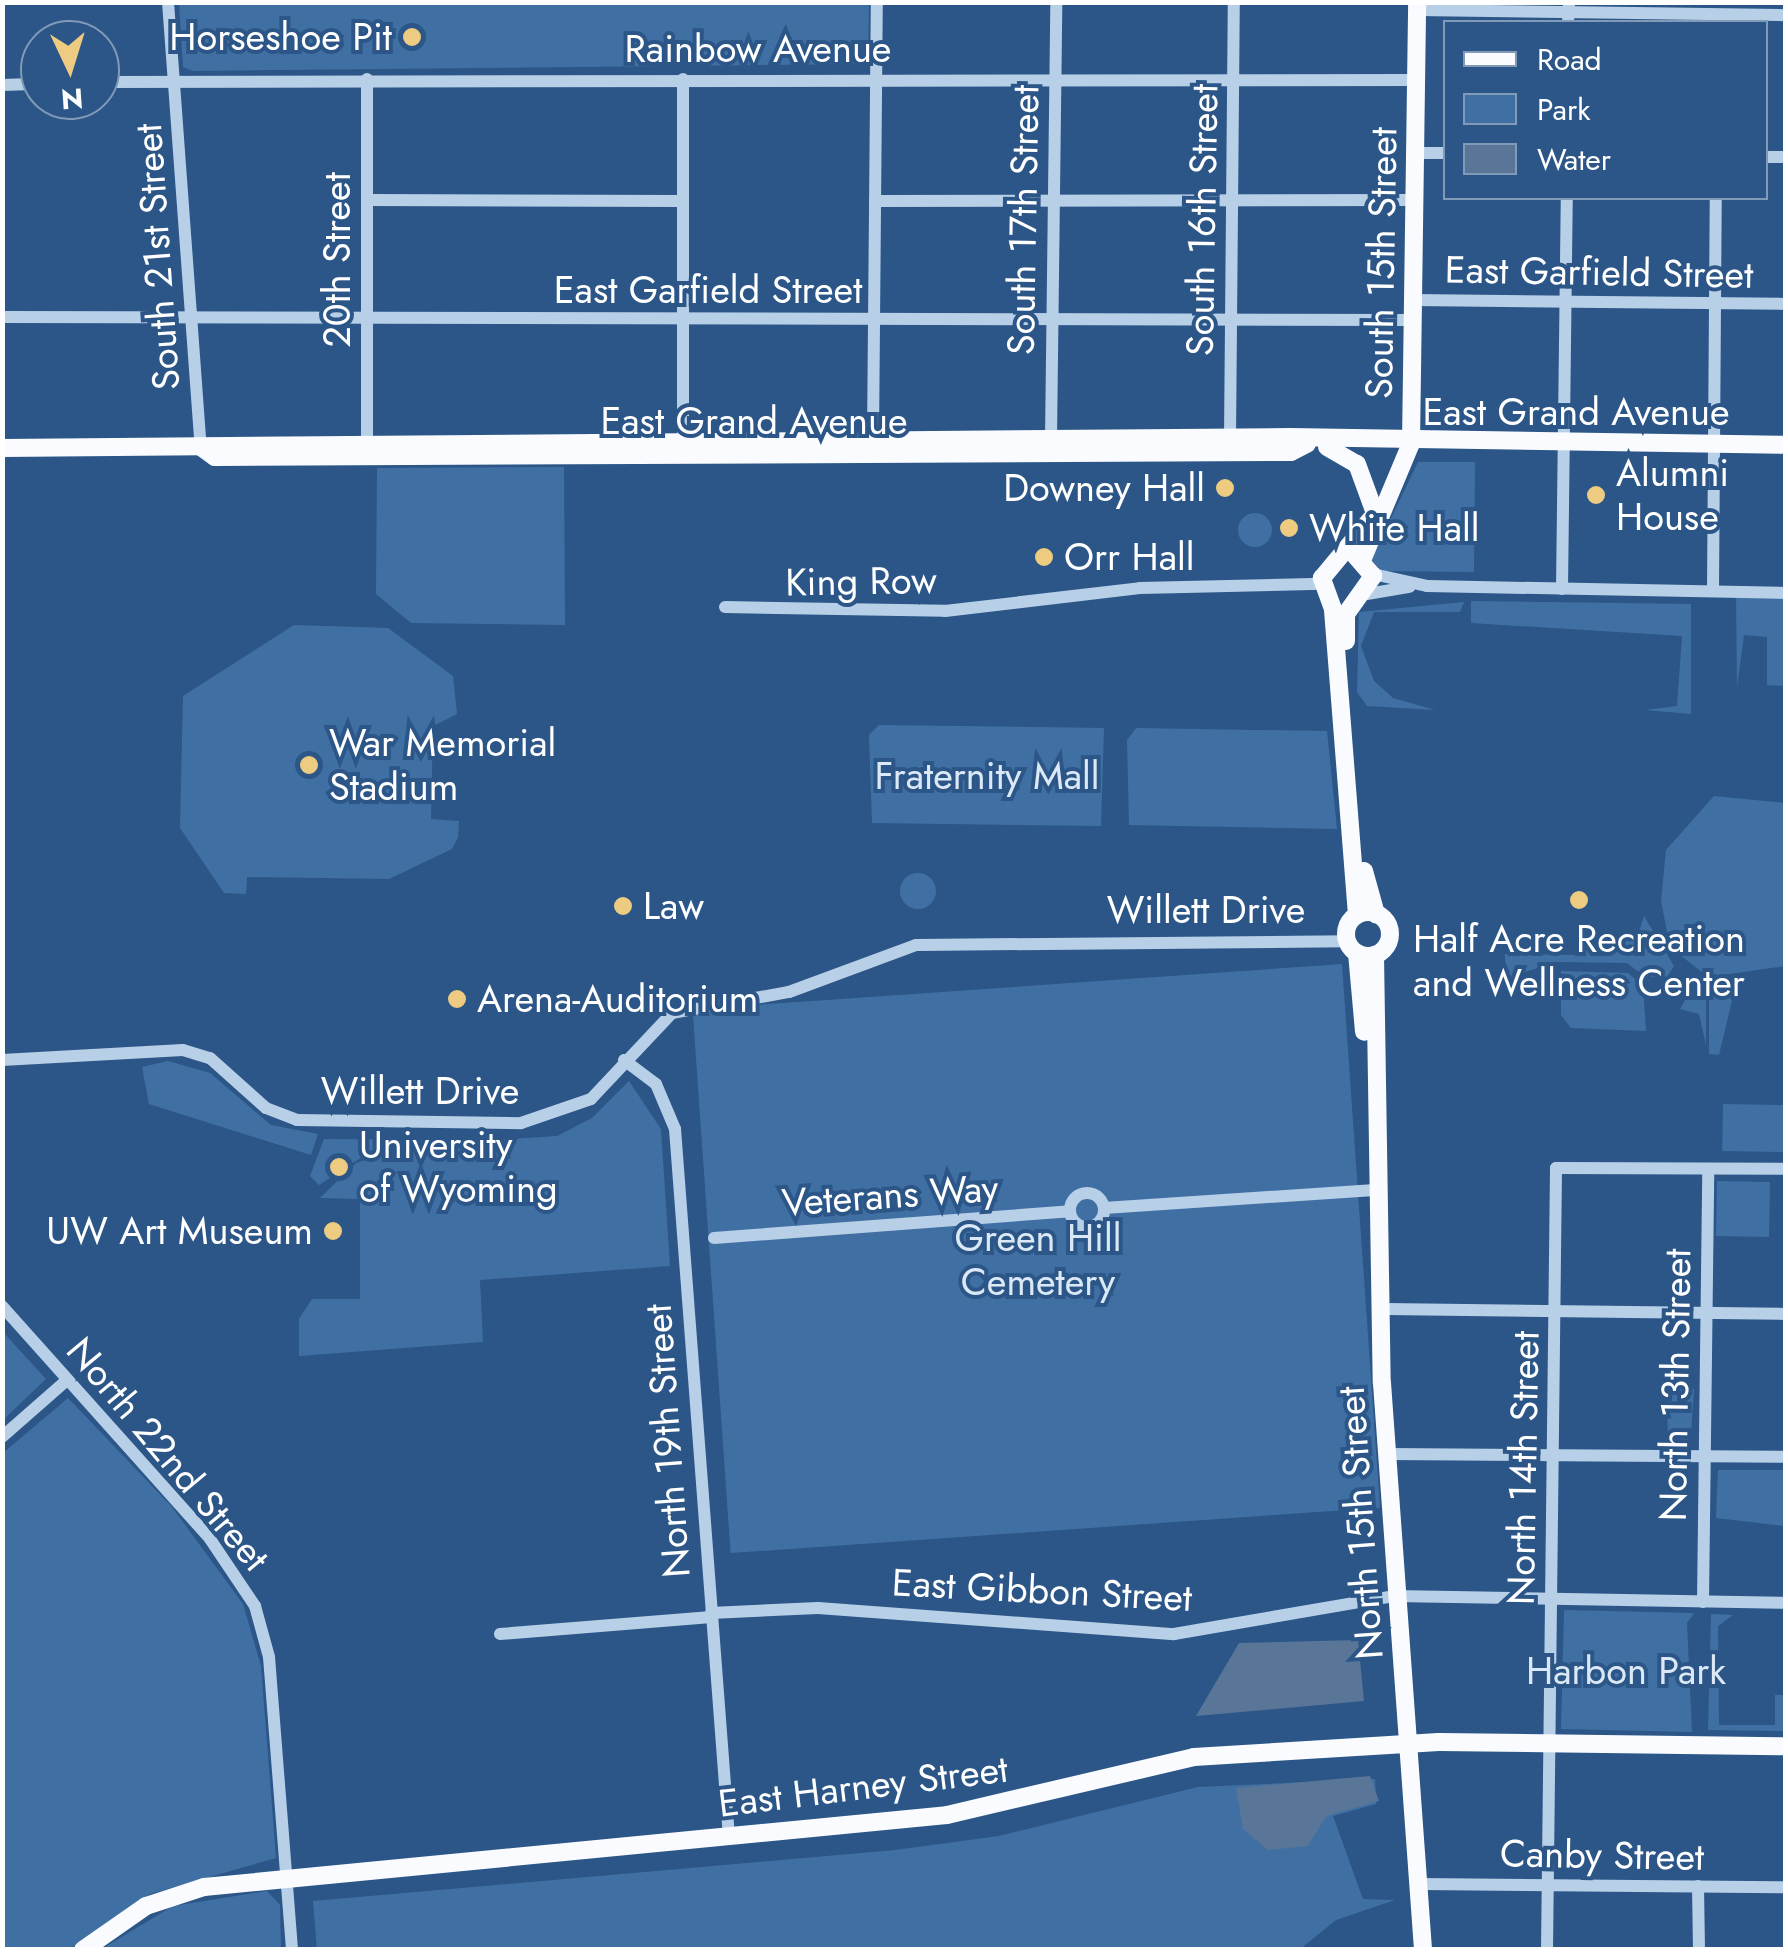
<!DOCTYPE html>
<style>
body{margin:0}
#map{position:relative;width:1788px;height:1952px;overflow:hidden;background:#2b5687;font-family:Jost,sans-serif}
div>[style]{position:absolute}
[style*='--x']{left:calc(var(--x)*1px);top:calc(var(--y)*1px);width:calc(var(--w)*1px);rotate:calc(var(--a)*1deg)}
.green>*{inset:0;background:#4070a3;transform-origin:0 0}
.round{border-radius:50%}
.water>*{inset:0;background:#597698}
.minor>*{height:12px;margin:-6px;padding:0 6px;transform-origin:6px;border-radius:6px;background:#b8cfe8}
.minor>.ring{margin:-6px;padding:0;box-sizing:content-box;background:none;border:12px solid #b8cfe8;border-radius:50%}
.major>*{height:18px;margin:-9px;padding:0 9px;transform-origin:9px;border-radius:9px;background:#f9fbfe}
.major>.ring{margin:-9px;padding:0;box-sizing:content-box;background:none;border:18px solid #f9fbfe;border-radius:50%}
.dots>*{width:28px;height:28px;translate:-50% -50%;box-sizing:border-box;border:5px solid #2b5687;border-radius:50%}
span{translate:-50% -50%;white-space:nowrap;text-align:center;line-height:1.15;-webkit-text-stroke:8px #2b5687;paint-order:stroke}
.poi-label{font-size:38px;color:#fff}
.right{translate:-100% -50%;text-align:right}
.left{translate:0 -50%;text-align:left}
.street-label{font-size:38px;color:#fff}
.park-label{font-size:38px;color:#dbe8f6}
.frame{position:absolute;inset:0;border:5px solid #fff;pointer-events:none}
.legend{position:absolute;left:1443px;top:20px;width:325px;height:180px;box-sizing:border-box;background:#2b5687;border:2px solid #809ab7;margin:0;padding:12px 18px;list-style:none;font-size:30px;color:#fff}
.legend li{display:flex;align-items:center;gap:20px;height:50px}
.legend b{width:50px;border:2px solid #809ab7}
.north{position:absolute;left:20px;top:20px;width:100px;height:100px;box-sizing:border-box;background:#2b5687;border:2px solid #809ab7;border-radius:50%;rotate:176deg;font-size:28px;font-weight:700;line-height:40px;text-align:center;color:#fff}
.north::after{content:'';display:block;margin:auto;width:35px;height:45px;background:#edcb80;clip-path:polygon(50% 0,100% 100%,50% 72%,0 100%)}
</style>
<div id="map">
<div class="green">
<div style="clip-path:polygon(179px 3px,869px 3px,868px 64px,193px 71px,183px 67px)"></div>
<div style="clip-path:polygon(1418px 462px,1475px 462px,1474px 572px,1382px 571px,1371px 560px)"></div>
<div style="clip-path:polygon(564px 467px,565px 625px,411px 623px,376px 594px,377px 468px)"></div>
<div class="round" style="left:1238px;top:513px;width:34px;height:34px"></div>
<div style="clip-path:polygon(1736px 596px,1785px 598px,1785px 686px,1767px 685px,1767px 637px,1744px 635px,1737px 687px)"></div>
<div style="clip-path:polygon(1471px 601px,1691px 604px,1691px 714px,1645px 710px,1677px 706px,1682px 636px,1471px 623px)"></div>
<div style="clip-path:polygon(1464px 602px,1460px 612px,1374px 612px,1361px 646px,1374px 681px,1393px 698px,1435px 710px,1367px 706px,1357px 692px,1359px 612px)"></div>
<div style="clip-path:polygon(294px 625px,388px 628px,453px 676px,457px 714px,433px 726px,431px 819px,459px 821px,458px 837px,452px 849px,389px 879px,247px 877px,246px 894px,224px 893px,180px 828px,183px 696px)"></div>
<div style="clip-path:polygon(879px 725px,1104px 728px,1101px 826px,872px 823px,869px 735px)"></div>
<div style="clip-path:polygon(1136px 728px,1327px 731px,1337px 829px,1129px 825px,1127px 740px)"></div>
<div style="clip-path:polygon(1714px 796px,1785px 803px,1785px 966px,1708px 977px,1670px 947px,1661px 901px,1666px 850px)"></div>
<div class="round" style="left:900px;top:873px;width:36px;height:36px"></div>
<div style="clip-path:polygon(1644px 916px,1674px 966px,1667px 977px,1645px 977px,1627px 963px,1557px 962px,1505px 978px,1505px 954px,1580px 955px,1588px 938px,1637px 938px)"></div>
<div style="left:1342px;top:964px;width:545px;height:651px;rotate:86deg"></div>
<div style="clip-path:polygon(1561px 971px,1628px 973px,1643px 986px,1646px 1031px,1571px 1028px,1561px 1015px)"></div>
<div style="clip-path:polygon(1694px 984px,1706px 986px,1706px 1045px,1699px 1014px,1680px 1009px)"></div>
<div style="clip-path:polygon(1709px 988px,1735px 988px,1719px 1055px,1709px 1054px)"></div>
<div style="clip-path:polygon(168px 1061px,210px 1073px,271px 1125px,318px 1134px,311px 1155px,149px 1104px,142px 1067px)"></div>
<div style="clip-path:polygon(629px 1081px,661px 1129px,670px 1266px,480px 1280px,483px 1342px,299px 1356px,299px 1319px,312px 1299px,360px 1299px,360px 1199px,320px 1198px,356px 1163px,409px 1146px,557px 1136px,592px 1118px)"></div>
<div style="left:1723px;top:1104px;width:62px;height:47px;rotate:1deg"></div>
<div style="clip-path:polygon(324px 1139px,438px 1140px,371px 1151px,319px 1185px,310px 1176px)"></div>
<div style="left:1770px;top:1182px;width:55px;height:53px;rotate:91deg"></div>
<div style="clip-path:polygon(3px 1332px,46px 1379px,3px 1420px)"></div>
<div style="clip-path:polygon(1667px 1388px,1694px 1389px,1690px 1447px,1668px 1446px)"></div>
<div style="clip-path:polygon(68px 1398px,172px 1507px,243px 1604px,261px 1666px,276px 1858px,150px 1894px,70px 1949px,3px 1949px,3px 1453px)"></div>
<div style="clip-path:polygon(1785px 1470px,1785px 1526px,1716px 1518px,1718px 1470px)"></div>
<div style="clip-path:polygon(1564px 1610px,1694px 1613px,1687px 1623px,1692px 1732px,1561px 1729px)"></div>
<div style="clip-path:polygon(1711px 1614px,1733px 1615px,1718px 1626px,1719px 1725px,1775px 1725px,1775px 1695px,1785px 1695px,1785px 1731px,1708px 1730px)"></div>
<div style="clip-path:polygon(1375px 1779px,1376px 1804px,1333px 1816px,1363px 1899px,1395px 1900px,1336px 1920px,1299px 1950px,317px 1950px,313px 1901px,895px 1850px,999px 1836px,1198px 1787px)"></div>
<div style="clip-path:polygon(267px 1891px,280px 1905px,281px 1949px,100px 1950px,173px 1906px)"></div>
</div>
<div class="water">
<div style="clip-path:polygon(1358px 1640px,1364px 1701px,1196px 1716px,1239px 1643px)"></div>
<div style="clip-path:polygon(1370px 1776px,1379px 1801px,1326px 1816px,1308px 1846px,1268px 1850px,1243px 1829px,1236px 1788px)"></div>
</div>
<div class="minor">
<div style="--x:168;--y:2;--w:446;--a:85.8"></div>
<div style="--x:1417;--y:10;--w:369;--a:0.8"></div>
<div style="--x:1568;--y:22;--w:20;--a:-87"></div>
<div style="--x:100;--y:82;--w:1316;--a:-0.09"></div>
<div style="--x:2;--y:85;--w:38;--a:-2"></div>
<div style="--x:1415;--y:153;--w:31;--a:0"></div>
<div style="--x:1766;--y:157;--w:20;--a:0"></div>
<div style="--x:367;--y:200;--w:316;--a:0.2"></div>
<div style="--x:875;--y:201;--w:540;--a:-0.11"></div>
<div style="--x:1413;--y:300;--w:373;--a:0.6"></div>
<div style="--x:2;--y:317;--w:1411;--a:0.12"></div>
<div style="--x:873;--y:438;--w:436;--a:-89.5"></div>
<div style="--x:1230;--y:438;--w:436;--a:-89.5"></div>
<div style="--x:683;--y:439;--w:360;--a:-90"></div>
<div style="--x:1051;--y:439;--w:437;--a:-89.3"></div>
<div style="--x:367;--y:441;--w:362;--a:-90"></div>
<div style="--x:1373;--y:574;--w:55;--a:12.5"></div>
<div style="--x:1427;--y:586;--w:359;--a:1.1"></div>
<div style="--x:1562;--y:589;--w:391;--a:-89.3"></div>
<div style="--x:1713;--y:591;--w:393;--a:-89.6"></div>
<div style="--x:1367;--y:594;--w:43;--a:-9.5"></div>
<div style="--x:725;--y:607;--w:220;--a:1"></div>
<div style="--x:945;--y:611;--w:196;--a:-6.7"></div>
<div style="--x:1140;--y:588;--w:183;--a:-1.3"></div>
<div style="--x:2;--y:1060;--w:181;--a:-3.2"></div>
<div style="--x:183;--y:1050;--w:28;--a:17"></div>
<div style="--x:210;--y:1058;--w:75;--a:41.8"></div>
<div style="--x:266;--y:1108;--w:33;--a:21"></div>
<div style="--x:297;--y:1120;--w:224;--a:0.8"></div>
<div style="--x:521;--y:1123;--w:74;--a:-18.9"></div>
<div style="--x:591;--y:1099;--w:118;--a:-46.7"></div>
<div style="--x:672;--y:1013;--w:119;--a:-10.2"></div>
<div style="--x:789;--y:992;--w:135;--a:-20.3"></div>
<div style="--x:916;--y:945;--w:431;--a:-0.5"></div>
<div style="--x:624;--y:1060;--w:40;--a:37"></div>
<div style="--x:656;--y:1084;--w:49;--a:67.1"></div>
<div style="--x:675;--y:1129;--w:710;--a:85.64"></div>
<div class="ring" style="left:1070px;top:1193px;width:22px;height:22px"></div>
<div style="--x:1104;--y:1208;--w:275;--a:-3.8"></div>
<div style="--x:714;--y:1238;--w:357;--a:-4.3"></div>
<div style="--x:2;--y:1306;--w:312;--a:48.2"></div>
<div style="--x:210;--y:1539;--w:81;--a:56.1"></div>
<div style="--x:255;--y:1606;--w:53;--a:74.6"></div>
<div style="--x:269;--y:1657;--w:294;--a:85.5"></div>
<div style="--x:1385;--y:1309;--w:401;--a:0.7"></div>
<div style="--x:2;--y:1437;--w:86;--a:-41.2"></div>
<div style="--x:1387;--y:1454;--w:399;--a:0.4"></div>
<div style="--x:1703;--y:1602;--w:433;--a:-89.3"></div>
<div style="--x:711;--y:1613;--w:107;--a:-2.7"></div>
<div style="--x:818;--y:1608;--w:357;--a:4.2"></div>
<div style="--x:1174;--y:1634;--w:223;--a:-9.8"></div>
<div style="--x:1394;--y:1596;--w:392;--a:1"></div>
<div style="--x:500;--y:1634;--w:212;--a:-4.6"></div>
<div style="--x:1419;--y:1884;--w:367;--a:0.5"></div>
<div style="--x:1698;--y:1886;--w:64;--a:89.1"></div>
<div style="--x:1547;--y:1950;--w:782;--a:-89.34"></div>
<div style="--x:1556;--y:1168;--w:230;--a:0.2"></div>
</div>
<div class="major">
<div style="--x:201;--y:447;--w:17;--a:36"></div>
<div style="--x:215;--y:457;--w:1076;--a:-0.27"></div>
<div style="--x:1291;--y:452;--w:18;--a:-27"></div>
<div style="--x:1327;--y:447;--w:34;--a:30"></div>
<div style="--x:1357;--y:464;--w:55;--a:69.9"></div>
<div style="--x:2;--y:448;--w:1288;--a:-0.49"></div>
<div style="--x:1290;--y:437;--w:496;--a:0.9"></div>
<div style="--x:1363;--y:558;--w:125;--a:-67.3"></div>
<div style="--x:1411;--y:443;--w:441;--a:-89.2"></div>
<div style="--x:1346;--y:641;--w:27;--a:-90"></div>
<div style="--x:1346;--y:614;--w:47;--a:-54.6"></div>
<div style="--x:1373;--y:576;--w:30;--a:-131"></div>
<div style="--x:1364;--y:871;--w:45;--a:74.4"></div>
<div class="ring" style="left:1346px;top:912px;width:26px;height:26px"></div>
<div style="--x:1357;--y:915;--w:307;--a:-94.5"></div>
<div style="--x:1333;--y:609;--w:33;--a:-110"></div>
<div style="--x:1322;--y:578;--w:77;--a:-50.3"></div>
<div style="--x:1357;--y:953;--w:79;--a:84.9"></div>
<div style="--x:1375;--y:955;--w:428;--a:89.1"></div>
<div style="--x:1382;--y:1383;--w:568;--a:85.86"></div>
<div style="--x:83;--y:1950;--w:77;--a:-34.9"></div>
<div style="--x:146;--y:1906;--w:61;--a:-18.1"></div>
<div style="--x:204;--y:1887;--w:746;--a:-5.53"></div>
<div style="--x:947;--y:1815;--w:254;--a:-13.2"></div>
<div style="--x:1194;--y:1757;--w:245;--a:-3.5"></div>
<div style="--x:1439;--y:1742;--w:347;--a:0.7"></div>
</div>
<div class="dots">
<div style="left:412px;top:37px;background:#edcb80"></div>
<div style="left:1225px;top:488px;background:#edcb80"></div>
<div style="left:1596px;top:495px;background:#edcb80"></div>
<div style="left:1289px;top:528px;background:#edcb80"></div>
<div style="left:1044px;top:557px;background:#edcb80"></div>
<div style="left:309px;top:765px;background:#edcb80"></div>
<div style="left:1579px;top:900px;background:#edcb80"></div>
<div style="left:623px;top:906px;background:#edcb80"></div>
<div style="left:457px;top:999px;background:#edcb80"></div>
<div style="left:339px;top:1167px;background:#edcb80"></div>
<div style="left:333px;top:1231px;background:#edcb80"></div>
</div>
<div class="poi-label">
<span class="right" style="left:392px;top:37px">Horseshoe Pit</span>
<span class="left" style="left:1616px;top:495px">Alumni<br>House</span>
<span class="right" style="left:1205px;top:488px">Downey Hall</span>
<span class="left" style="left:1309px;top:528px">White Hall</span>
<span class="left" style="left:1064px;top:557px">Orr Hall</span>
<span class="left" style="left:329px;top:765px">War Memorial<br>Stadium</span>
<span class="left" style="left:643px;top:906px">Law</span>
<span style="left:1579px;top:961px">Half Acre Recreation<br>and Wellness Center</span>
<span class="left" style="left:477px;top:999px">Arena-Auditorium</span>
<span class="left" style="left:359px;top:1167px">University<br>of Wyoming</span>
<span class="right" style="left:313px;top:1231px">UW Art Museum</span>
</div>
<div class="street-label">
<span style="left:758px;top:49px">Rainbow Avenue</span>
<span style="left:1023px;top:220px;rotate:-89deg">South 17th Street</span>
<span style="left:1202px;top:220px;rotate:-89deg">South 16th Street</span>
<span style="left:157px;top:257px;rotate:-94deg">South 21st Street</span>
<span style="left:337px;top:260px;rotate:-90deg">20th Street</span>
<span style="left:1381px;top:263px;rotate:-89deg">South 15th Street</span>
<span style="left:1599px;top:272px;rotate:1deg">East Garfield Street</span>
<span style="left:708px;top:290px">East Garfield Street</span>
<span style="left:1576px;top:412px">East Grand Avenue</span>
<span style="left:754px;top:421px">East Grand Avenue</span>
<span style="left:861px;top:581px;rotate:-1deg">King Row</span>
<span style="left:1206px;top:910px">Willett Drive</span>
<span style="left:420px;top:1091px">Willett Drive</span>
<span style="left:890px;top:1195px;rotate:-4deg">Veterans Way</span>
<span style="left:1675px;top:1385px;rotate:-89deg">North 13th Street</span>
<span style="left:667px;top:1441px;rotate:-94deg">North 19th Street</span>
<span style="left:168px;top:1454px;rotate:50deg">North 22nd Street</span>
<span style="left:1523px;top:1468px;rotate:-89deg">North 14th Street</span>
<span style="left:1360px;top:1523px;rotate:-94deg">North 15th Street</span>
<span style="left:1042px;top:1590px;rotate:3deg">East Gibbon Street</span>
<span style="left:863px;top:1786px;rotate:-7deg">East Harney Street</span>
<span style="left:1602px;top:1855px;rotate:1deg">Canby Street</span>
</div>
<div class="park-label">
<span style="left:987px;top:776px">Fraternity Mall</span>
<span style="left:1038px;top:1260px">Green Hill<br>Cemetery</span>
<span style="left:1626px;top:1671px">Harbon Park</span>
</div>
<div class="frame"></div>
<ul class="legend">
<li><b style="height:12px;background:#f9fbfe"></b>Road</li>
<li><b style="height:28px;background:#4070a3"></b>Park</li>
<li><b style="height:28px;background:#597698"></b>Water</li>
</ul>
<div class="north">N</div>
</div>
